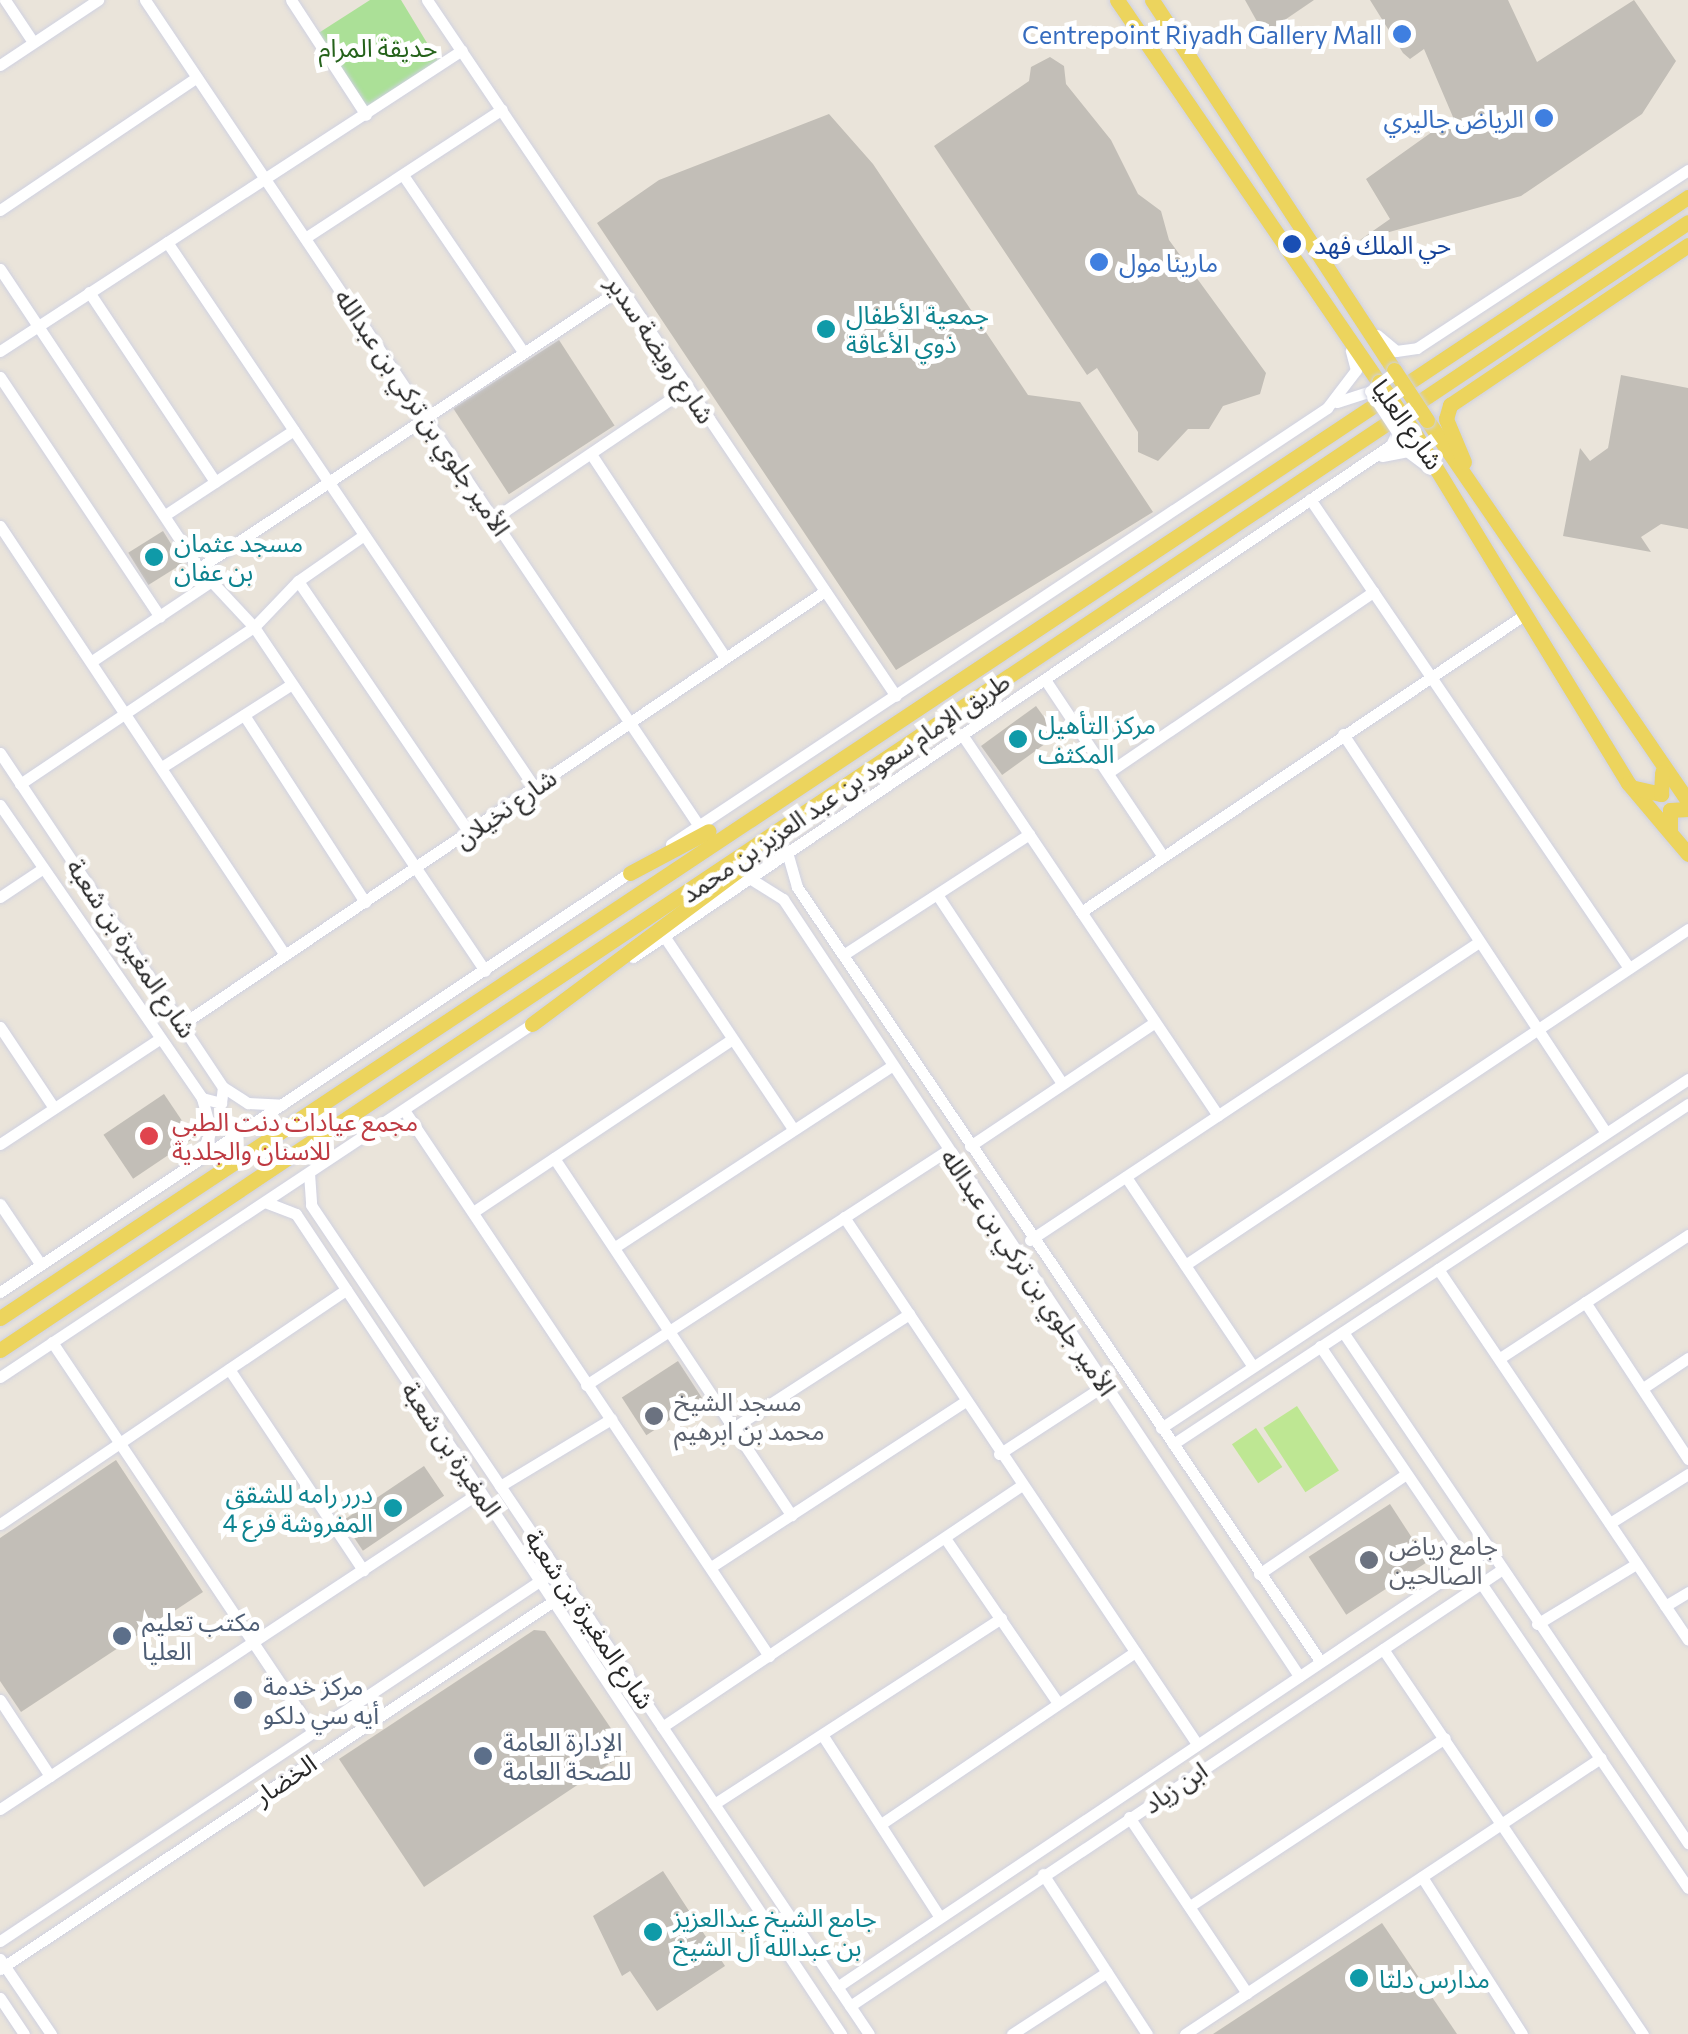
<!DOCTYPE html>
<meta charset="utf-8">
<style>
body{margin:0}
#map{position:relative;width:1688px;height:2034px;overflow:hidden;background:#eae4da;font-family:Commissioner,"Noto Sans Arabic",sans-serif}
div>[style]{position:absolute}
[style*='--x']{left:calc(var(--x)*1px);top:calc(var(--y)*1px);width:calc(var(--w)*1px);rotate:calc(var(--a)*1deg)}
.green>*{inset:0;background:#abe097}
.pitch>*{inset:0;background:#bee793;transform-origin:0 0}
.building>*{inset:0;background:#c2beb7;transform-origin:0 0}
.roads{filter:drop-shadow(0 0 2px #cfd1e1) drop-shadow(0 0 2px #cfd1e1)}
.minor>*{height:11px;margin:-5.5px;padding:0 5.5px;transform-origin:5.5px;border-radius:5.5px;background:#fff}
.major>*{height:15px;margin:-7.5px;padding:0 7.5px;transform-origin:7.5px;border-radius:7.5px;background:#ecd45d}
.bridges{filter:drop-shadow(0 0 2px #cfd1e1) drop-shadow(0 0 2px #cfd1e1)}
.minor-bridge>*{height:11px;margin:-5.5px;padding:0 5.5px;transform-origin:5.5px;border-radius:5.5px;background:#fff}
.major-bridge>*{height:15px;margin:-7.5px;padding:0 7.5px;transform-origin:7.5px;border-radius:7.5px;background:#ecd45d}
.dots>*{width:28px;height:28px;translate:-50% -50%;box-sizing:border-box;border:5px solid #fff;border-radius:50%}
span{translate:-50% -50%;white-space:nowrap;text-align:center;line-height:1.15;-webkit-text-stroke:10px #fff;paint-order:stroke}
.shop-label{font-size:25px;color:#366cbe}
.right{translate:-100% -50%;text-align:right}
.left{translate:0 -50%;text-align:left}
.park-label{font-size:25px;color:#25621b}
.transit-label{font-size:25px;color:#164399}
.culture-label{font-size:25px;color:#0d838f}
.street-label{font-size:25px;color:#282828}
.health-label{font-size:25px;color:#be3a42}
.worship-label{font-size:25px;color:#5b616d}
.service-label{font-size:25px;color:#4e5e75}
</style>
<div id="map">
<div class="green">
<div style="clip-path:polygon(370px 0,401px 0,438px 61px,368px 109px,317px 34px)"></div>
</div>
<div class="pitch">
<div style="left:1297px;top:1406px;width:77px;height:40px;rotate:57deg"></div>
<div style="left:1256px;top:1428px;width:47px;height:29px;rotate:56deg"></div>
</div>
<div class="building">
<div style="clip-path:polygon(1245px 0,1314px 0,1264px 34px)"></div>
<div style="clip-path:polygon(1370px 0,1508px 0,1537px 62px,1634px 0,1676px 61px,1642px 114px,1521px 196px,1360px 240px,1390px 219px,1366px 179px,1453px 117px,1424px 49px,1410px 59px,1403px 53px)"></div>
<div style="clip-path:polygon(1050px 57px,1064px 66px,1066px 84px,1111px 140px,1138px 194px,1161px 211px,1169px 240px,1266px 373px,1260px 394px,1223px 406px,1209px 429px,1188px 429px,1158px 461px,1138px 452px,1138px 432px,1097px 368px,1087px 375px,934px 146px,1029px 81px,1031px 67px)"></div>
<div style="clip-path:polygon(829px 114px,873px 164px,1028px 395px,1080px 402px,1153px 512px,896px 670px,597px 223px,659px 180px)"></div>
<div style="left:559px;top:340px;width:102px;height:126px;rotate:57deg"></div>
<div style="clip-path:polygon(1621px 375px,1688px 388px,1688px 529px,1661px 524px,1641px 537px,1651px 552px,1563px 536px,1580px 448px,1590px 461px,1608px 448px)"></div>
<div style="left:163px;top:531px;width:38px;height:41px;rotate:58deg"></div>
<div style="left:1036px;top:706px;width:36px;height:68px;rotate:54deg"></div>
<div style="left:164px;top:1094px;width:53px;height:73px;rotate:56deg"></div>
<div style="left:678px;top:1361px;width:45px;height:67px;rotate:57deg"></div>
<div style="clip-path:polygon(116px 1460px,203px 1592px,21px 1712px,0 1681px,0 1538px)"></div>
<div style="left:424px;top:1466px;width:36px;height:98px;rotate:56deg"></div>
<div style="left:1390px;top:1504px;width:69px;height:97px;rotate:57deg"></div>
<div style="clip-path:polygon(534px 1630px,545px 1631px,627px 1752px,424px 1887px,339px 1759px)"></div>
<div style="clip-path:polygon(663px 1871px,725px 1966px,657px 2011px,630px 1971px,622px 1976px,593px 1916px)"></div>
<div style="clip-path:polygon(1382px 1923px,1457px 2034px,1213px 2034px)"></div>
</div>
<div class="roads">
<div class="minor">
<div style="--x:5;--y:0;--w:50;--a:56.3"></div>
<div style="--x:145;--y:0;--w:995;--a:56.15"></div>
<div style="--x:291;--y:0;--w:137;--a:56.9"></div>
<div style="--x:427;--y:0;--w:839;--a:56.03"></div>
<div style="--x:0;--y:65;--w:118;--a:-33.6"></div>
<div style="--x:403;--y:175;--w:212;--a:55.8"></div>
<div style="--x:0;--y:210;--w:236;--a:-34"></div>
<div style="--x:305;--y:238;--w:235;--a:-33.2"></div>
<div style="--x:167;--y:242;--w:657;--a:56.04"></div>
<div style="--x:0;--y:269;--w:359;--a:56.4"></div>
<div style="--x:199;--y:568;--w:81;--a:47"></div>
<div style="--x:254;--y:627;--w:414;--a:56.1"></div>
<div style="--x:89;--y:292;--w:228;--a:56.4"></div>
<div style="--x:1377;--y:335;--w:25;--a:40"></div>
<div style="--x:1396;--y:351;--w:21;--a:-8"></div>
<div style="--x:1417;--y:348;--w:324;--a:-33.3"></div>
<div style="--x:0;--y:351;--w:551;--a:-33.08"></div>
<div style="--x:0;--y:377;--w:288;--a:56.3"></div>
<div style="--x:1337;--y:402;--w:35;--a:-18"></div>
<div style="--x:591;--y:454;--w:243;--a:56.6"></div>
<div style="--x:1382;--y:456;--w:25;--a:-11"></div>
<div style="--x:1407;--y:451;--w:30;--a:37"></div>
<div style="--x:1310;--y:499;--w:567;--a:55.78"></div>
<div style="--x:165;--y:515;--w:154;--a:-33.4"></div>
<div style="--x:496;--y:517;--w:230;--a:-34"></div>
<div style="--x:0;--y:526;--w:515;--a:56.4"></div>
<div style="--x:199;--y:568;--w:505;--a:-33.53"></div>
<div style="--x:298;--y:581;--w:305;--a:55.8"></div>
<div style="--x:92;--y:661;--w:142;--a:-33.8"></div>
<div style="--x:1046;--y:681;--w:209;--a:56.3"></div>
<div style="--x:244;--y:715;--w:223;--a:57.1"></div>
<div style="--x:1343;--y:734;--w:476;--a:56.6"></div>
<div style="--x:963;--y:736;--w:457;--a:56.1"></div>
<div style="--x:0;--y:753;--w:402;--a:56.3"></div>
<div style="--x:223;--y:1087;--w:30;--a:33"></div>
<div style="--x:248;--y:1103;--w:34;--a:3"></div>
<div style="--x:162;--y:767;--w:154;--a:-32.6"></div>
<div style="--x:1109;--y:772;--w:320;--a:-34.3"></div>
<div style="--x:20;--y:784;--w:282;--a:-33.9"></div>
<div style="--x:254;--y:627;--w:64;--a:-46.3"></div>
<div style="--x:298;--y:581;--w:80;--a:-34.9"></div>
<div style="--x:0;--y:805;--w:356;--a:55.4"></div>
<div style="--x:202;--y:1098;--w:34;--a:75"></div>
<div style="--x:211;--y:1131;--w:31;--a:115"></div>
<div style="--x:671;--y:844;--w:788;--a:-33.61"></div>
<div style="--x:1327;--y:408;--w:48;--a:-52.7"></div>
<div style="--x:1356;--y:370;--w:20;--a:-105"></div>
<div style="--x:787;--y:852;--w:36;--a:74"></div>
<div style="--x:797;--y:887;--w:934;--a:55.95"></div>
<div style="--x:751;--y:879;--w:38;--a:32"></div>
<div style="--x:783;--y:899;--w:933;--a:56.41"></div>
<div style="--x:938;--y:896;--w:224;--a:56.5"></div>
<div style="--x:0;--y:897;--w:50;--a:-33.7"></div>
<div style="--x:1081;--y:912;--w:533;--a:-33.84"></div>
<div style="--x:664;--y:936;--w:232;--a:56.2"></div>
<div style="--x:843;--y:955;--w:222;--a:-33"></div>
<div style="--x:633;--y:957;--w:915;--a:-34.04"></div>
<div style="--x:1391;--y:445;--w:14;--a:-65"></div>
<div style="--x:184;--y:1023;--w:773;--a:-33.98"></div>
<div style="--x:0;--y:1027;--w:97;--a:56.3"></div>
<div style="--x:202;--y:1098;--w:20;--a:15"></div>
<div style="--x:221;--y:1103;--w:16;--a:-83"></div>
<div style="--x:404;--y:1110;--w:657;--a:56.24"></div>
<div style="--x:0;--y:1144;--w:191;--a:-33.4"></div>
<div style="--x:970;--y:1146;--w:219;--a:-33.8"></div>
<div style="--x:554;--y:1158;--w:429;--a:56.4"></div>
<div style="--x:309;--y:1173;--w:32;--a:86"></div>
<div style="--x:311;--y:1205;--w:999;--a:56.06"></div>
<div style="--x:1126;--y:1177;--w:226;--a:56.2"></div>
<div style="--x:265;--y:1202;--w:33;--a:21"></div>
<div style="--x:296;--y:1214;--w:985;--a:56.39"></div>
<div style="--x:0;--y:1204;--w:73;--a:56.1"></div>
<div style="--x:473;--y:1212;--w:311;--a:-33.7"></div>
<div style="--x:844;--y:1217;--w:634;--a:56.18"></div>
<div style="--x:1030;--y:1240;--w:539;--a:-33.57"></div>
<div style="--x:615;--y:1247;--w:331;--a:-33.2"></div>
<div style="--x:1185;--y:1265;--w:605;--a:-33.74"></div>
<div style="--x:1438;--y:1269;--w:447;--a:56"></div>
<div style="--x:0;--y:1292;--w:763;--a:-33.67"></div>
<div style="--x:1585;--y:1302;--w:188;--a:56.7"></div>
<div style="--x:1343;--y:1332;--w:617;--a:55.97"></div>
<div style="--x:52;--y:1342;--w:469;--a:56.2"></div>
<div style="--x:1320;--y:1346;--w:655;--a:55.82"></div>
<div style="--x:1500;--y:1358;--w:225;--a:-33.2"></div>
<div style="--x:229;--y:1369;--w:242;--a:56.3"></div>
<div style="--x:0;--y:1377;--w:646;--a:-33.57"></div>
<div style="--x:586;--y:1385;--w:430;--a:-33"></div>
<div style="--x:1643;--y:1388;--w:54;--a:-33.7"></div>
<div style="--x:733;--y:1428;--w:210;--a:-32.9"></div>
<div style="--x:1161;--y:1428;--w:632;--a:-33.51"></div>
<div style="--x:1173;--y:1444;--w:617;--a:-33.43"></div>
<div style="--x:999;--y:1454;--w:126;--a:-33.1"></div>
<div style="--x:500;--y:1486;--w:130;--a:-31.1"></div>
<div style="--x:1610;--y:1523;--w:92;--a:-32.1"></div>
<div style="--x:0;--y:1524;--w:418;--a:-34.1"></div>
<div style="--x:945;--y:1538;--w:200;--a:55.6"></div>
<div style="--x:711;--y:1567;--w:304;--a:-33.1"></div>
<div style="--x:1259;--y:1574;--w:174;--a:-34.2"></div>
<div style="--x:1665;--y:1606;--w:27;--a:-31"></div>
<div style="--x:1537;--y:1624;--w:116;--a:-31.2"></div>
<div style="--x:1383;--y:1649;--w:465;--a:56"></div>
<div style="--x:0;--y:1700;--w:91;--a:56.7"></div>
<div style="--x:662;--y:1727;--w:432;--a:-33.9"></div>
<div style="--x:823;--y:1736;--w:214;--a:57.2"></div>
<div style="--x:714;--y:1804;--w:342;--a:-32.9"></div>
<div style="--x:0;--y:1809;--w:575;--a:-33.44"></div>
<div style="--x:1129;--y:1817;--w:212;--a:56.2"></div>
<div style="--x:881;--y:1824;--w:307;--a:-34.1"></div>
<div style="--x:1043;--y:1874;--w:191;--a:57"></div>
<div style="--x:1422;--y:1877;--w:186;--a:57.5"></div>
<div style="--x:1190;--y:1906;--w:305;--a:-33.4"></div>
<div style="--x:0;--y:1941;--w:668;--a:-33.71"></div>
<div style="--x:0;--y:1959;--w:91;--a:55.8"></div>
<div style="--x:0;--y:1969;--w:685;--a:-33.62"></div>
<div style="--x:837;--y:1987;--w:782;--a:-33.89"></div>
<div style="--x:0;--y:1998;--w:43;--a:56.3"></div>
<div style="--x:850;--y:2006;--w:784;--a:-33.81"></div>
<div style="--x:1012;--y:2034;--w:113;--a:-33.1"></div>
<div style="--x:1185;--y:2034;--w:499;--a:-33.6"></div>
</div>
<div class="major">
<div style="--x:1117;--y:0;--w:463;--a:55.6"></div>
<div style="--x:1152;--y:0;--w:442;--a:56.8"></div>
<div style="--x:1427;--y:420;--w:462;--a:55.6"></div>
<div style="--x:1412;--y:429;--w:415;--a:58.6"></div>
<div style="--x:1628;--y:783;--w:93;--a:49.8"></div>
<div style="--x:1464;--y:462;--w:47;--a:-112.7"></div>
<div style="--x:1446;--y:419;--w:15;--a:-74"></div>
<div style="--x:1450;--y:405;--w:287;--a:-33.9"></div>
<div style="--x:1635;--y:788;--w:27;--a:13"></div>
<div style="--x:1661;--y:794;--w:22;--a:-87"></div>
<div style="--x:1670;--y:830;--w:20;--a:-90"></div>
<div style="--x:1670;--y:810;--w:18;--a:-3"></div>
<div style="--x:630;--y:873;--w:89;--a:-28"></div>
<div style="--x:532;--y:1024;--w:261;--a:-36.7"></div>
<div style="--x:0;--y:1318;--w:2026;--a:-33.59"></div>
<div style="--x:0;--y:1350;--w:2030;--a:-33.75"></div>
</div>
</div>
<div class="bridges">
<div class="minor-bridge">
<div style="--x:1370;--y:391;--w:49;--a:56.6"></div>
</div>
<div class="major-bridge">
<div style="--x:1394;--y:370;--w:60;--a:56.6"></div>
<div style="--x:1379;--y:382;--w:57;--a:54.9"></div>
</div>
</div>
<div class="dots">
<div style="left:1402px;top:34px;background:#3f7fe0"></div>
<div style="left:1544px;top:118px;background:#3f7fe0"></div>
<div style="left:1292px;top:244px;background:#1a4fb4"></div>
<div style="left:1099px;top:262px;background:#3f7fe0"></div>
<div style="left:826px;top:329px;background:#0f9aa8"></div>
<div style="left:154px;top:557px;background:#0f9aa8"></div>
<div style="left:1018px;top:739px;background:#0f9aa8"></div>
<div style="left:149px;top:1136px;background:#e0444e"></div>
<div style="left:654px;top:1416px;background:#6b7280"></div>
<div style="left:393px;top:1508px;background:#0f9aa8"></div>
<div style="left:1369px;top:1560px;background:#6b7280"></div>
<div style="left:122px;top:1636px;background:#5c6f8a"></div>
<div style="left:243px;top:1700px;background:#5c6f8a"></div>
<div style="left:483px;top:1756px;background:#5c6f8a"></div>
<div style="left:653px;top:1932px;background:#0f9aa8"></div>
<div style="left:1359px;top:1978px;background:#0f9aa8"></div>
</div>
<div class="shop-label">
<span class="right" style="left:1382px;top:34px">Centrepoint Riyadh Gallery Mall</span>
<span class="right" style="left:1524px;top:118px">الرياض جاليري</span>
<span class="left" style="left:1119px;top:262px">مارينا مول</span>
</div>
<div class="park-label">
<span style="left:378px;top:47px">حديقة المرام</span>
</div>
<div class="transit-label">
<span class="left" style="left:1314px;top:244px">حي الملك فهد</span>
</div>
<div class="culture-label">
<span class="left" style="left:846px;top:329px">جمعية الأطفال<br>ذوي الأعاقة</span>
<span class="left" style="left:174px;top:557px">مسجد عثمان<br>بن عفان</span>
<span class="left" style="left:1038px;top:739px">مركز التأهيل<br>المكثف</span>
<span class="right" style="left:373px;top:1508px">درر رامه للشقق<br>المفروشة فرع 4</span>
<span class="left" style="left:673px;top:1932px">جامع الشيخ عبدالعزيز<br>بن عبدالله أل الشيخ</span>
<span class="left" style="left:1379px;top:1978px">مدارس دلتا</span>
</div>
<div class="street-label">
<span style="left:661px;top:349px;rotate:56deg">شارع رويضة سدير</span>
<span style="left:423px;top:412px;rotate:56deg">الأمير جلوي بن تركي بن عبدالله</span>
<span style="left:1408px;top:424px;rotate:55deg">شارع العليا</span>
<span style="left:845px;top:787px;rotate:-34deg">طريق الإمام سعود بن عبد العزيز بن محمد</span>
<span style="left:505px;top:808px;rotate:-35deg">شارع نخيلان</span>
<span style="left:132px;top:948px;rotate:56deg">شارع المغيرة بن شعبة</span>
<span style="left:1029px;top:1272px;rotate:56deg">الأمير جلوي بن تركي بن عبدالله</span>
<span style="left:452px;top:1449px;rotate:56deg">المغيرة بن شعبة</span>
<span style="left:590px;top:1619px;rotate:56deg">شارع المغيرة بن شعبة</span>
<span style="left:285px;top:1779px;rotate:-34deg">الخضار</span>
<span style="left:1175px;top:1787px;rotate:-34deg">ابن زياد</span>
</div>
<div class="health-label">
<span class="left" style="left:172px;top:1136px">مجمع عيادات دنت الطبي<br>للاسنان والجلدية</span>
</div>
<div class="worship-label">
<span class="left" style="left:674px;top:1416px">مسجد الشيخ<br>محمد بن ابرهيم</span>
<span class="left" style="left:1389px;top:1560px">جامع رياض<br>الصالحين</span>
</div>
<div class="service-label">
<span class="left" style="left:142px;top:1636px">مكتب تعليم<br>العليا</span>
<span class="left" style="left:263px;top:1700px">مركز خدمة<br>أيه سي دلكو</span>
<span class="left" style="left:503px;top:1756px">الإدارة العامة<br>للصحة العامة</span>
</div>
</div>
